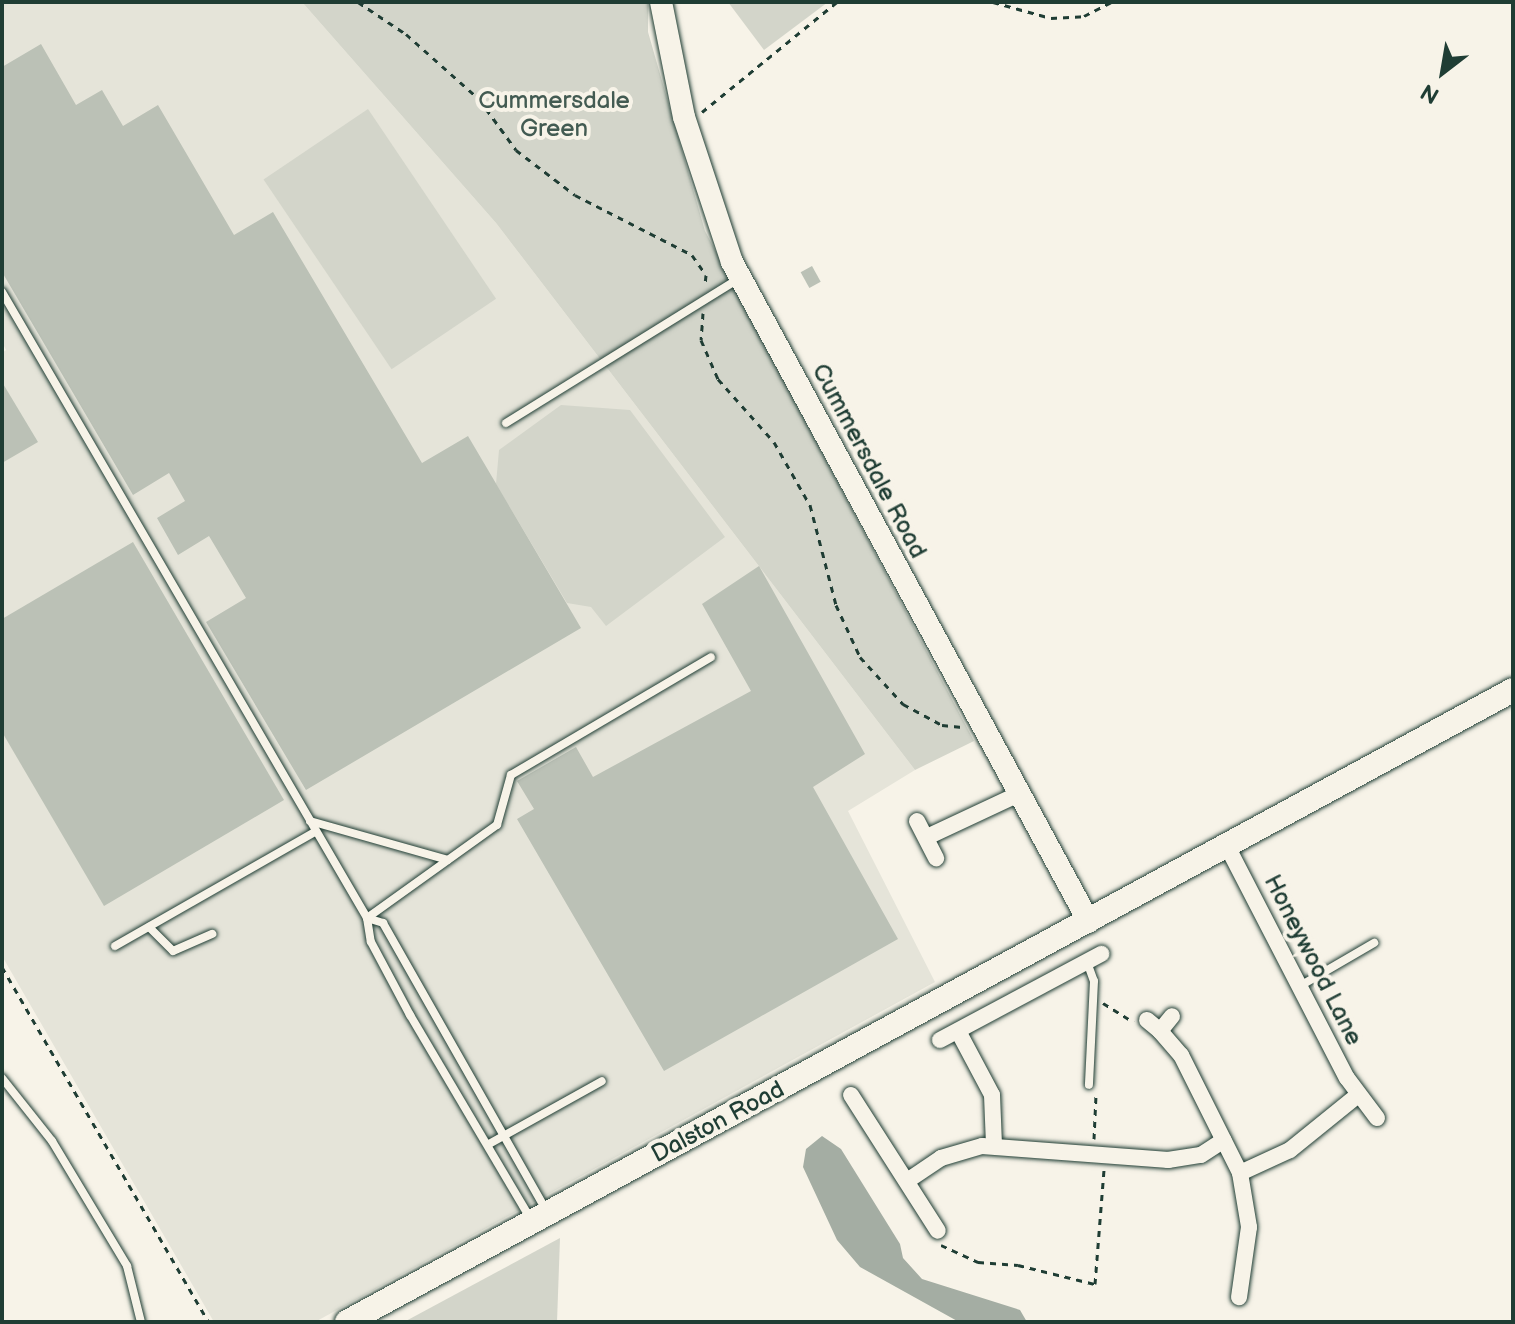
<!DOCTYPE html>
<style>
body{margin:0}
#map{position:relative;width:1515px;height:1324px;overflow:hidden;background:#f7f3e8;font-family:"Balsamiq Sans",sans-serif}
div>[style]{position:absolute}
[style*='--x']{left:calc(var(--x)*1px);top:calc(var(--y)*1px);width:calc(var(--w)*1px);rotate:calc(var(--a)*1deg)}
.built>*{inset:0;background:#e5e4d9}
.green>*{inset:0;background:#d3d5ca;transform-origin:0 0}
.water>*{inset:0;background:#a4ada3}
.building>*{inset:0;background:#bbc1b6;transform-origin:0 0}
.path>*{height:3px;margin-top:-1.5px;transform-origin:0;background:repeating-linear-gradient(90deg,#1f3d34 0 6px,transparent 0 12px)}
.roads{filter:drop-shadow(0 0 2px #1f3d34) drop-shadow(0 0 2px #1f3d34)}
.service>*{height:8px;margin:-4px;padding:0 4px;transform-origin:4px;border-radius:4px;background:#f7f3e8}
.minor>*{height:16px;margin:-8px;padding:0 8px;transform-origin:8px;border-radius:8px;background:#f7f3e8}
.tertiary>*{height:22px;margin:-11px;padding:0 11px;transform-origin:11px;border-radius:11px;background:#f7f3e8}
.secondary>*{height:24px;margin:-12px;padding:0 12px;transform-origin:12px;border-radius:12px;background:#f7f3e8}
span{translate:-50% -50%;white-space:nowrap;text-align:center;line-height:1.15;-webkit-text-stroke:8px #f7f3e8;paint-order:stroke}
.park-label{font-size:24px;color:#435b52}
.street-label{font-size:24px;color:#1f3d34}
.frame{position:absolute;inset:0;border:4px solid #1f3d34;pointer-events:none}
.north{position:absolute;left:1403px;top:32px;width:80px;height:80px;-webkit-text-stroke:6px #f7f3e8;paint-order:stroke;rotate:211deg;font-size:22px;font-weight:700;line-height:32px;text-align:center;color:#1f3d34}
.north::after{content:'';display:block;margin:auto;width:28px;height:36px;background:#1f3d34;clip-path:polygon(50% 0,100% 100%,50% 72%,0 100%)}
</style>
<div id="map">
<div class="built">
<div style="clip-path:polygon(2px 2px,302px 2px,496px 223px,915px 770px,848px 811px,935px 982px,315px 1322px,214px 1322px,2px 956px,2px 353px,6px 350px,2px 342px)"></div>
</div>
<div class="green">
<div style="clip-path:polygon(302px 2px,648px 2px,648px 32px,705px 231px,974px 741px,915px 770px,496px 223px)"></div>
<div style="clip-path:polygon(728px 2px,828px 2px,764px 50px)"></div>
<div style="left:368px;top:109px;width:229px;height:126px;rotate:56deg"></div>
<div style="clip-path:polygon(561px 405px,630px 410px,725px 537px,606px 626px,591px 607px,567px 603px,496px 484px,499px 450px)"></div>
<div style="clip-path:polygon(560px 1238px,557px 1322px,404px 1322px)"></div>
</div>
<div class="water">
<div style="clip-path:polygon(822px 1136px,841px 1149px,900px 1244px,903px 1258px,922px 1279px,1020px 1310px,1027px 1322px,959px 1322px,860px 1267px,837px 1240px,803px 1167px,806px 1149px)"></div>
</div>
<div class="building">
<div style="clip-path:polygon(41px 44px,76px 105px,102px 90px,123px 126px,158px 105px,234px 235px,273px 212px,422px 463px,468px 436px,581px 628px,306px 790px,206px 622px,246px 598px,209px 536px,178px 555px,157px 518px,185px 501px,169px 473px,133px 495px,2px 272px,2px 67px)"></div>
<div style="left:812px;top:266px;width:18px;height:13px;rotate:61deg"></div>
<div style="clip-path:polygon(2px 382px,38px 442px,2px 463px)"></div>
<div style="clip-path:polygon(133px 542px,284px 800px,104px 906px,2px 732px,2px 619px)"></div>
<div style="clip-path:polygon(759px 566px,865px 754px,813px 787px,898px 939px,664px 1071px,517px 819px,534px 809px,517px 781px,576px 747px,593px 777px,751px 691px,702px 604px)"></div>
</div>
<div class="path">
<div style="--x:358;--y:2;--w:58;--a:33.7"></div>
<div style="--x:406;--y:34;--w:98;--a:41.7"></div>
<div style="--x:479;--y:99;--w:63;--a:54"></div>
<div style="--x:516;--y:150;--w:74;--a:37.3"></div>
<div style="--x:575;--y:195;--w:131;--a:27.1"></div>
<div style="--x:692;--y:255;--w:24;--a:55"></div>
<div style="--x:706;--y:275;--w:10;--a:96"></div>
<div style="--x:993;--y:2;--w:60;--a:15.4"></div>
<div style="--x:1051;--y:18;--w:33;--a:-3"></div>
<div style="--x:1084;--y:16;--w:30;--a:-27"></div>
<div style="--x:702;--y:112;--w:174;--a:-39.2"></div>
<div style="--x:703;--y:313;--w:27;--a:94"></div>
<div style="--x:701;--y:340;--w:43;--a:66.4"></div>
<div style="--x:718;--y:379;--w:84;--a:48.4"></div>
<div style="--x:774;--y:442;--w:73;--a:60.3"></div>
<div style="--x:810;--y:505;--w:103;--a:75.4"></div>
<div style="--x:836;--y:605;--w:57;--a:65.2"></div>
<div style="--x:860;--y:657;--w:64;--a:47.5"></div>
<div style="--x:903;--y:704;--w:44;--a:28.3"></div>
<div style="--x:942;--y:725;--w:20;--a:6"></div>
<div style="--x:2;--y:967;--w:411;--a:59.8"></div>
<div style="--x:1103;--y:1003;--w:36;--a:32"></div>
<div style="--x:1094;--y:1139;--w:44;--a:-87.4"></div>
<div style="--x:941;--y:1245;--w:41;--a:24.7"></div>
<div style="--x:978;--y:1262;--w:40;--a:4.3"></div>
<div style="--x:1018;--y:1265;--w:79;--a:13.9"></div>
<div style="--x:1095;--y:1284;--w:115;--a:-85.5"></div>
</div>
<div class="roads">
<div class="service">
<div style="--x:2;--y:292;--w:725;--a:59.75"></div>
<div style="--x:367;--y:918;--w:24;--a:81"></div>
<div style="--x:371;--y:942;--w:83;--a:61.9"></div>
<div style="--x:410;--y:1015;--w:239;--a:59.4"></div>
<div style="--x:506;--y:423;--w:275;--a:-31.8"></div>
<div style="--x:310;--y:821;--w:143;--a:15.8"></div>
<div style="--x:367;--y:918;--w:160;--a:-35.6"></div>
<div style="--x:497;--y:825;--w:52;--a:-74.4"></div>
<div style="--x:511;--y:775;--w:232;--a:-30.5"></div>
<div style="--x:367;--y:918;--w:17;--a:17"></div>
<div style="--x:383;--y:923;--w:330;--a:60.4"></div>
<div style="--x:149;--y:927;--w:34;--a:45"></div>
<div style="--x:173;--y:951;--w:43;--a:-23.6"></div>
<div style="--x:115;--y:946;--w:230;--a:-29.7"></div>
<div style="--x:1087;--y:962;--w:20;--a:70"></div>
<div style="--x:1094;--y:981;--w:104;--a:92.8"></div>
<div style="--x:1300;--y:986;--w:86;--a:-30.2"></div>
<div style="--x:2;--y:1078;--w:80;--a:51.6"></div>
<div style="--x:52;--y:1141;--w:146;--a:59"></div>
<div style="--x:127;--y:1266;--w:58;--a:76"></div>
<div style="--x:489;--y:1144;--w:129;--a:-29.1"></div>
</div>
<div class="minor">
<div style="--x:917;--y:821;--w:42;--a:62.8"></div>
<div style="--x:927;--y:837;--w:102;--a:-25.1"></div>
<div style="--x:1227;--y:846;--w:261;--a:62.7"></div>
<div style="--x:1347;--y:1078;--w:50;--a:53.1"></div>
<div style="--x:1147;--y:1020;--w:17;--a:40"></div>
<div style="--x:1160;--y:1031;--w:19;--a:-51"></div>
<div style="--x:958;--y:1031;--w:72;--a:62"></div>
<div style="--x:992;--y:1095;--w:50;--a:87.7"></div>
<div style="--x:1160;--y:1031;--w:32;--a:49"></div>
<div style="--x:1181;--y:1055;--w:132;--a:63.4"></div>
<div style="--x:1240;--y:1173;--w:55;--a:80.5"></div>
<div style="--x:1249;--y:1227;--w:71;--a:98.1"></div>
<div style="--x:940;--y:1040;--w:183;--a:-28.1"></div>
<div style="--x:851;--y:1095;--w:161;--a:57.4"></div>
<div style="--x:1240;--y:1173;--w:55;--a:-24.7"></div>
<div style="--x:1290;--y:1150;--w:87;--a:-39"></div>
<div style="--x:907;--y:1181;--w:41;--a:-34.1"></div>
<div style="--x:941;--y:1158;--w:43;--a:-16.3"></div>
<div style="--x:982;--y:1146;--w:187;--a:4.3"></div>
<div style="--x:1168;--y:1160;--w:33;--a:-9"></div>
<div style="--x:1201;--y:1155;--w:27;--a:-33"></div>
</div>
<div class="tertiary">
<div style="--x:661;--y:2;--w:117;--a:78.7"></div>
<div style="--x:684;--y:117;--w:153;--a:71.7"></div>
<div style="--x:732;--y:262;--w:750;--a:61.59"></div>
</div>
<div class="secondary">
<div style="--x:347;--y:1322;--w:1326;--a:-28.46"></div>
</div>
</div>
<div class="park-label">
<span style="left:554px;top:115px">Cummersdale<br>Green</span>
</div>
<div class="street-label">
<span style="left:869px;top:461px;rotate:62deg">Cummersdale Road</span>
<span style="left:1313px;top:960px;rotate:63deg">Honeywood Lane</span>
<span style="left:718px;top:1122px;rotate:-28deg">Dalston Road</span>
</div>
<div class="frame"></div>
<div class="north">N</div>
</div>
